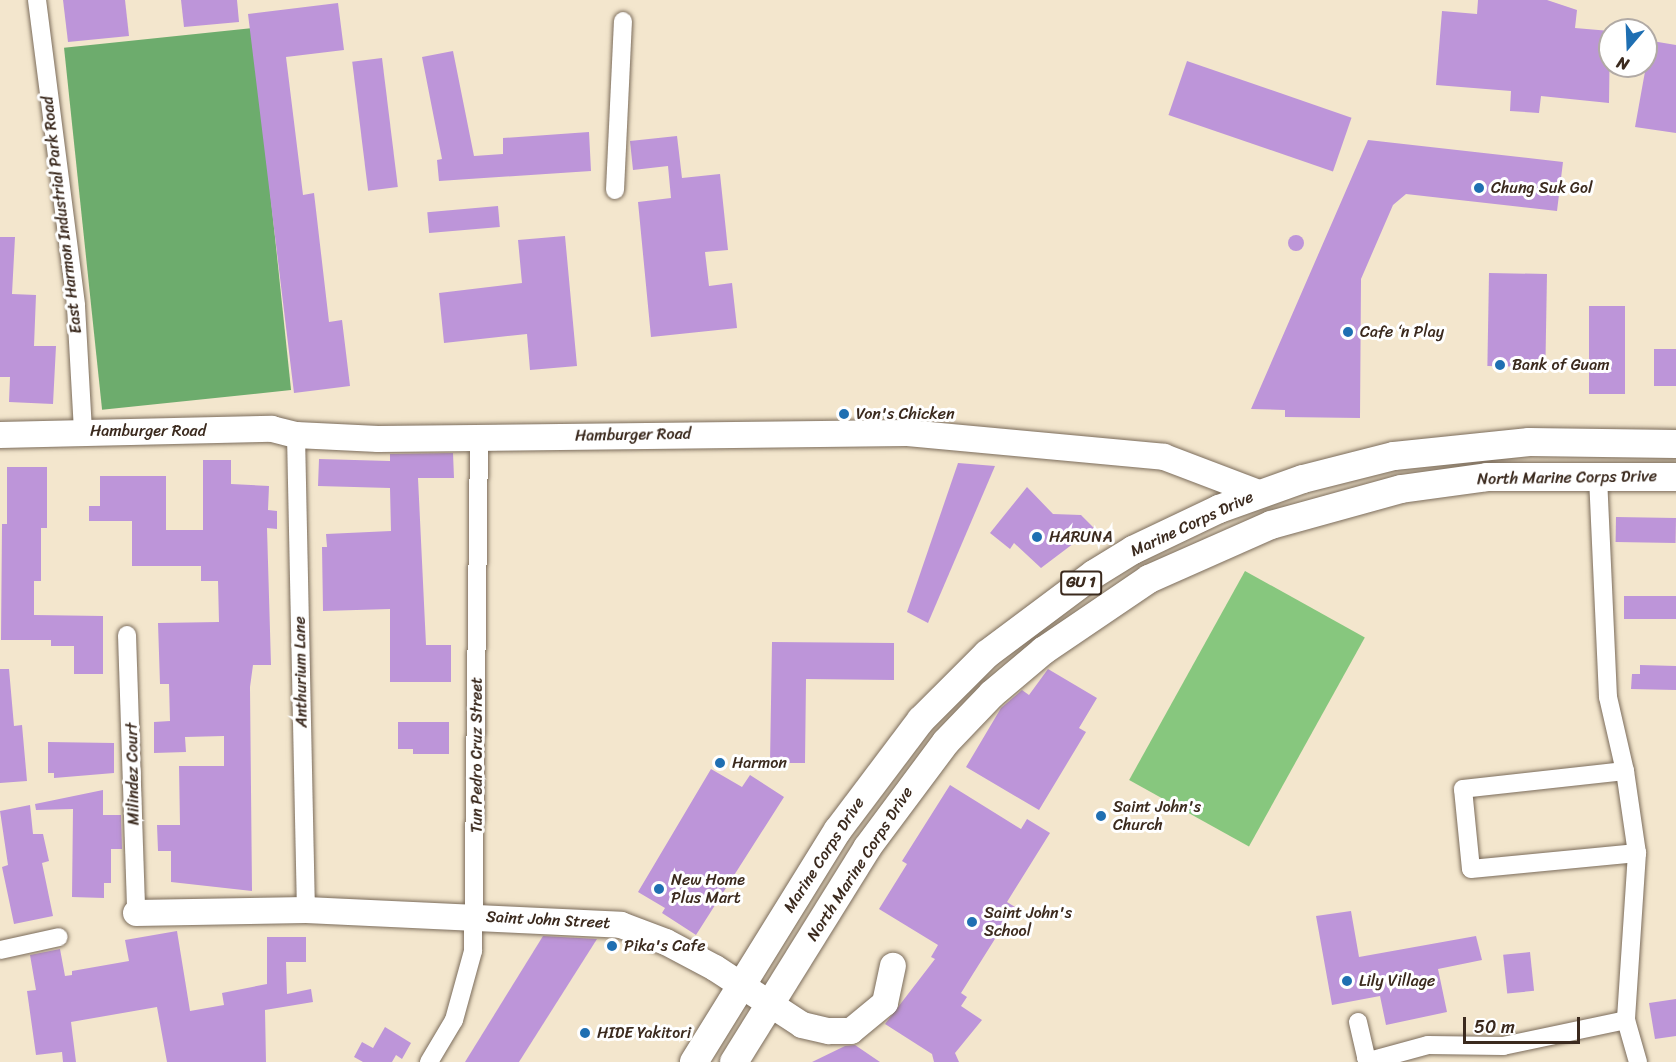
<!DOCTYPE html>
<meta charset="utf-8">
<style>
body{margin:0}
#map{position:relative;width:1676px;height:1062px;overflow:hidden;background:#f3e6cd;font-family:Sriracha,sans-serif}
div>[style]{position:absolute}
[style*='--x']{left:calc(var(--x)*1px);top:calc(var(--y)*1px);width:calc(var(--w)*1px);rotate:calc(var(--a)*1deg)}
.green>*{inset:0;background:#87c77e;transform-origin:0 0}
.forest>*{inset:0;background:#6dac6d;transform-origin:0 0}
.building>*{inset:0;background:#bd95d9;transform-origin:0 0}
.round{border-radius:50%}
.roads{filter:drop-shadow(0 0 2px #7b6c5b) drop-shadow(0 0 2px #7b6c5b)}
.street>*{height:18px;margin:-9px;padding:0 9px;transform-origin:9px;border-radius:9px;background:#fff}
.secondary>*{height:26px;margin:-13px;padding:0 13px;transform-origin:13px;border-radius:13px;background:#fff}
.primary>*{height:28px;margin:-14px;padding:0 14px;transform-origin:14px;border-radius:14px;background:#fff}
.dots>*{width:16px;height:16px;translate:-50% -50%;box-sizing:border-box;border:3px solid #fff;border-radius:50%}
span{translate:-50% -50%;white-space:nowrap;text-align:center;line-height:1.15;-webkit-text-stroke:6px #fff;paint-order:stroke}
.shield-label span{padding:2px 4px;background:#fff;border:2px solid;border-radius:4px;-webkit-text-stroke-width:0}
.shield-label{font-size:15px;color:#3b2a1e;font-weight:700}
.poi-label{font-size:16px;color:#3b2a1e}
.left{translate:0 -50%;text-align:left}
.street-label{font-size:16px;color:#3b2a1e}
.north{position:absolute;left:1598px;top:18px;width:60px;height:60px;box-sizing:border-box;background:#fff;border:2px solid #b1aaa5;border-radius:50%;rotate:199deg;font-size:16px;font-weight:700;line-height:24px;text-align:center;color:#3b2a1e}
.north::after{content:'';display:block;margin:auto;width:21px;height:27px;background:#1f6fb2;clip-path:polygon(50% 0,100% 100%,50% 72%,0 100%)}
.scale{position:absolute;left:1463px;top:1017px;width:117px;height:27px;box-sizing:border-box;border:3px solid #3b2a1e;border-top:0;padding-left:8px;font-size:18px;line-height:21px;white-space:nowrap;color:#3b2a1e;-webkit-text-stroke:4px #fff;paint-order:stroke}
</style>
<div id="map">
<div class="green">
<div style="left:1245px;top:571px;width:137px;height:239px;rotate:29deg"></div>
</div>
<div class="forest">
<div style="left:253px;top:28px;width:364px;height:190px;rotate:84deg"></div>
</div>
<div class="building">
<div style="clip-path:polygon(63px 0,125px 0,129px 36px,68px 42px)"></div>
<div style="clip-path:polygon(181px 0,237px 0,239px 22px,184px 27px)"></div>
<div style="clip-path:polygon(1478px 0,1547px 0,1577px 10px,1575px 28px,1610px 31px,1609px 103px,1541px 96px,1539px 113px,1510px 111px,1511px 91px,1436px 85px,1442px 11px,1477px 14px)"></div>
<div style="clip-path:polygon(338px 3px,344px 50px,286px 57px,303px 195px,314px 193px,329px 322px,342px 320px,350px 386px,294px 393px,248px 14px)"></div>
<div style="clip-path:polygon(1646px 40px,1676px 45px,1676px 133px,1635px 127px,1646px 66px)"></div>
<div style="clip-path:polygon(453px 51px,474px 156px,503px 154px,503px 138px,589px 132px,591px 171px,439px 181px,437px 160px,442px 159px,422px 57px)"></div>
<div style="left:382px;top:58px;width:130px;height:30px;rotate:83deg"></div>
<div style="left:1187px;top:61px;width:174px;height:57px;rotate:19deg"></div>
<div style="clip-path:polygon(677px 136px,682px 178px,720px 174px,728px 250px,705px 252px,709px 286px,732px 283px,737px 328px,651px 337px,638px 202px,671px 198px,668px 166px,633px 170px,630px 141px)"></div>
<div style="clip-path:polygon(1368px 140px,1563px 162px,1557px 211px,1406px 194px,1393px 205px,1361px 279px,1360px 418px,1285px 417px,1285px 410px,1251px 409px)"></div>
<div style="left:498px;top:206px;width:21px;height:71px;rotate:85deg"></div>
<div class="round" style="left:1288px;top:235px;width:16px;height:16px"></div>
<div style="clip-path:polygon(565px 236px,577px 366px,530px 370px,527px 334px,444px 343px,439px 293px,522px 283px,518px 240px)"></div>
<div style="clip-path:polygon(0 237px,15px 237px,12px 294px,36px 295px,34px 346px,56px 346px,53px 404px,9px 402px,10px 377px,0 377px)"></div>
<div style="left:1489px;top:273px;width:58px;height:93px;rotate:1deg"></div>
<div style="left:1589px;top:306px;width:36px;height:88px"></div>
<div style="left:1654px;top:349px;width:22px;height:37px"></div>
<div style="clip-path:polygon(453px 453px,454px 478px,418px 478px,426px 645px,451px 645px,451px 682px,390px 682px,390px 609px,323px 611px,322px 547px,327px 547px,326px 534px,391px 531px,390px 488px,318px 486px,319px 459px,390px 461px,390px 454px)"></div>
<div style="clip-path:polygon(203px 460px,231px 460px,231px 484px,269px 486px,268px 510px,277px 511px,277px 529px,267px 528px,271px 665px,253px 665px,250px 687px,252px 891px,171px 882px,171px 851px,158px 851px,157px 825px,180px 825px,179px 766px,224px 766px,224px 736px,185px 737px,186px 752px,154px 753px,154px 722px,170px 721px,169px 684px,160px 684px,158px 623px,219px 622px,218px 581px,201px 581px,201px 566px,132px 566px,132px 521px,89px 521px,89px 506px,100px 506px,100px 476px,166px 476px,166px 530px,203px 530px)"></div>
<div style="clip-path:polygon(958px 463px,995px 466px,928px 623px,907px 612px)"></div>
<div style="clip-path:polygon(7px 467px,47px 467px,47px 528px,41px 528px,41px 581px,34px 581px,34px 615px,103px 616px,103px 674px,74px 674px,74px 646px,51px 646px,51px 640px,1px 640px,2px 524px,7px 524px)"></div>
<div style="clip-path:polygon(1027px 487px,1053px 514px,1081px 515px,1094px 528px,1041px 568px,1014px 543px,1010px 549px,990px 533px)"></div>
<div style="left:1616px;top:517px;width:60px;height:25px;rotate:1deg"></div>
<div style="left:1624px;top:596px;width:52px;height:23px"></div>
<div style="clip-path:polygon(772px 642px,894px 643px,894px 680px,806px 679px,805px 763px,770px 763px)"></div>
<div style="clip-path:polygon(1640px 665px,1676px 666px,1676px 690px,1631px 689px,1632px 674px,1640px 674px)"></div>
<div style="clip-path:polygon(0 669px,9px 669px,14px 726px,22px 725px,27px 781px,0 783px)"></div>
<div style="clip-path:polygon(1048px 669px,1097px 698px,1079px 728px,1086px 732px,1039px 810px,966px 767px,1001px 708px,1022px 690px,1029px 695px)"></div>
<div style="clip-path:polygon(398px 722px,449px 722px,449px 754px,413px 754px,413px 749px,398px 749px)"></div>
<div style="clip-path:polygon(48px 742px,114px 743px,114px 773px,54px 778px,54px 773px,48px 773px)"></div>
<div style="clip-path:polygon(711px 769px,742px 787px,750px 775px,784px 797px,696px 935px,662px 913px,665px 908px,638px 892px)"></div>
<div style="clip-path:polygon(950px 785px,1021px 829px,1027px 819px,1050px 833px,1007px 902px,1015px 907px,961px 993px,967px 997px,961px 1006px,982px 1020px,955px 1053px,959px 1062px,934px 1062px,932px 1054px,885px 1024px,935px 959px,931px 957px,938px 945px,879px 909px,907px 864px,902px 861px)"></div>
<div style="clip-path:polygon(103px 790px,103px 815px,121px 815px,122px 849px,111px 849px,111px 883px,104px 883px,104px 898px,72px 897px,73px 809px,36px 810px,35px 804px)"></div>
<div style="clip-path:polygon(30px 805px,33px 834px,43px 834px,49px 861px,42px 863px,53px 916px,14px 924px,2px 867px,8px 865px,0 811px)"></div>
<div style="clip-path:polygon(1351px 911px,1359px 957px,1476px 936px,1482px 960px,1438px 969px,1447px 1012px,1386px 1025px,1380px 996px,1332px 1005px,1316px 916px)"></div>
<div style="clip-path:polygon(177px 931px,190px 1011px,224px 1005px,222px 993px,267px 984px,267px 937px,306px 937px,306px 962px,286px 962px,287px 994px,311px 989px,313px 1002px,265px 1010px,266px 1062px,167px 1062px,157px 1007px,71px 1022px,76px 1062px,63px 1062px,62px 1052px,36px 1055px,27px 991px,36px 990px,30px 955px,60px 949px,65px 976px,72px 975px,72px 971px,129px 961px,125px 940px)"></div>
<div style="clip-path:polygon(543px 936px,597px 939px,519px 1062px,465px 1062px)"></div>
<div style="left:1530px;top:952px;width:39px;height:27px;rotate:84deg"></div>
<div style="clip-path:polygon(1676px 999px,1676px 1036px,1655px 1039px,1649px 1003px)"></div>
<div style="clip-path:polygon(385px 1027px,411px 1043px,402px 1059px,396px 1055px,392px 1062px,363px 1062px,354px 1057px,362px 1042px,373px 1048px)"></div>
<div style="clip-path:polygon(855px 1045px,880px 1062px,812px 1062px,845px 1046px)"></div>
</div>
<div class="roads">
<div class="street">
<div style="--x:37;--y:0;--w:308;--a:82.7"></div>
<div style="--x:76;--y:306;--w:124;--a:86.8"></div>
<div style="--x:615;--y:190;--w:169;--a:-87.3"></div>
<div style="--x:296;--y:435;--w:475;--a:88.8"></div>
<div style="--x:1598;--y:477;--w:220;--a:87.4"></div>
<div style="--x:1608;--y:697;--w:76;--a:77.1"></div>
<div style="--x:1625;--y:771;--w:83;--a:81.7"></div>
<div style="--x:1637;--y:853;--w:167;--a:93.8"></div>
<div style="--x:1626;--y:1020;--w:44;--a:74.1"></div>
<div style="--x:127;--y:635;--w:278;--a:88.1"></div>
<div style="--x:1625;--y:771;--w:163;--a:173.7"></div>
<div style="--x:1463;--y:789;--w:80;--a:84.3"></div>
<div style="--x:1471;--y:869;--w:167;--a:-5.5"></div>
<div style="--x:0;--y:950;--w:60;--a:-12.4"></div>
<div style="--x:1358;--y:1022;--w:37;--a:77"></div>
<div style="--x:1366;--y:1058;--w:7;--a:16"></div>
<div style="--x:1373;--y:1060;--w:57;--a:-15.3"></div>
<div style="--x:1428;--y:1045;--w:75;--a:0.8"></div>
<div style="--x:1503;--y:1046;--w:126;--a:-11.9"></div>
<div style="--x:429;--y:1062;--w:49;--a:-59.2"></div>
<div style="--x:454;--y:1020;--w:72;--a:-74.6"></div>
<div style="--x:473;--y:951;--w:513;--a:-89.33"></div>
</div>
<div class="secondary">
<div style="--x:0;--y:435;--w:272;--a:-1.3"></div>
<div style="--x:272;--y:429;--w:25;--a:14"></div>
<div style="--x:296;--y:435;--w:82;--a:2.8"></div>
<div style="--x:378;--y:439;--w:529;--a:-0.65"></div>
<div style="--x:907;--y:433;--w:258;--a:5.3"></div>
<div style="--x:1164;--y:457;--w:102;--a:20.8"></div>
<div style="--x:136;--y:913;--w:170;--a:-1"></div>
<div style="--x:306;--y:910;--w:315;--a:2.7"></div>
<div style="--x:621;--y:925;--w:48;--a:20.7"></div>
<div style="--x:666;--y:942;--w:55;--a:28"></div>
<div style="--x:715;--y:968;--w:104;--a:33.2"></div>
<div style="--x:802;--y:1025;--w:28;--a:13"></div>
<div style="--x:829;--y:1031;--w:22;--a:0"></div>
<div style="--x:851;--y:1031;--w:44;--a:-39.5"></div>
<div style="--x:885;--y:1003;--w:38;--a:-78"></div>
</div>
<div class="primary">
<div style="--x:694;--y:1062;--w:273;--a:-58.2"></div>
<div style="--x:838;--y:830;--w:138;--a:-53"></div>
<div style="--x:921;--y:720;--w:93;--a:-45"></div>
<div style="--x:987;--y:654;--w:134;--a:-36.8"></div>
<div style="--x:1094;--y:574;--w:46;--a:-31.6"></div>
<div style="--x:1133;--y:550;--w:95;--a:-25.5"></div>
<div style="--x:1219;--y:509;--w:89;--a:-19.7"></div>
<div style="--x:1303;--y:479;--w:94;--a:-14.2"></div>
<div style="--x:1394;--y:456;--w:136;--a:-5.9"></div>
<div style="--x:1529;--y:442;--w:147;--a:0.8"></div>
<div style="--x:734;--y:1062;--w:252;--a:-58.1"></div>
<div style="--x:867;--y:848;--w:132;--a:-53.3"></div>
<div style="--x:946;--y:742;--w:66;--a:-46.2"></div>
<div style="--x:992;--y:694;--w:67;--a:-40.1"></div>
<div style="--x:1043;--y:651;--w:128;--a:-34.2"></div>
<div style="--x:1149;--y:579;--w:133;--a:-23.9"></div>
<div style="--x:1271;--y:525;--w:135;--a:-15.5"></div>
<div style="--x:1401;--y:489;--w:87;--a:-7.9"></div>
<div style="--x:1487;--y:477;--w:189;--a:0"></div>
</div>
</div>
<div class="dots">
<div style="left:1479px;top:188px;background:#1f6fb2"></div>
<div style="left:1348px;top:332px;background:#1f6fb2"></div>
<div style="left:1500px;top:365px;background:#1f6fb2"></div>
<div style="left:844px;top:414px;background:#1f6fb2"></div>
<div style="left:1037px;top:537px;background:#1f6fb2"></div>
<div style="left:720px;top:763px;background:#1f6fb2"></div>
<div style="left:1101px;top:816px;background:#1f6fb2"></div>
<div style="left:659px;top:889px;background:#1f6fb2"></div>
<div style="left:972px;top:922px;background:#1f6fb2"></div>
<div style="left:612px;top:946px;background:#1f6fb2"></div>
<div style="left:1347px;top:981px;background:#1f6fb2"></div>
<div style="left:585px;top:1033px;background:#1f6fb2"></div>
</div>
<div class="shield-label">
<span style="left:1081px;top:583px">GU 1</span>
</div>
<div class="poi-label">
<span class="left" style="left:1491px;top:188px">Chung Suk Gol</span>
<span class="left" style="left:1360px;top:332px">Cafe ‘n Play</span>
<span class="left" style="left:1512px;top:365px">Bank of Guam</span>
<span class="left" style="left:856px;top:414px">Von's Chicken</span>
<span class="left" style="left:1049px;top:537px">HARUNA</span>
<span class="left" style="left:732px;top:763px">Harmon</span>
<span class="left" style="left:1113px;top:816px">Saint John's<br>Church</span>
<span class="left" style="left:671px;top:889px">New Home<br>Plus Mart</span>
<span class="left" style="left:984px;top:922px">Saint John's<br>School</span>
<span class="left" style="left:624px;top:946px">Pika's Cafe</span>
<span class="left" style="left:1359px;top:981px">Lily Village</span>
<span class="left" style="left:597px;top:1033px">HIDE Yakitori</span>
</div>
<div class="street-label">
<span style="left:62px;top:215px;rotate:-97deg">East Harmon Industrial Park Road</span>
<span style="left:148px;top:431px">Hamburger Road</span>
<span style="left:633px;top:435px;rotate:-1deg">Hamburger Road</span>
<span style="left:1567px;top:478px;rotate:-1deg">North Marine Corps Drive</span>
<span style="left:1192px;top:524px;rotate:-25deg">Marine Corps Drive</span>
<span style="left:301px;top:672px;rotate:-91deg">Anthurium Lane</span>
<span style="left:477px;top:755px;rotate:-90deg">Tun Pedro Cruz Street</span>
<span style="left:133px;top:774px;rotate:-91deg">Milindez Court</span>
<span style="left:824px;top:855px;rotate:-57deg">Marine Corps Drive</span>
<span style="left:860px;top:864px;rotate:-57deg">North Marine Corps Drive</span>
<span style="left:548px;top:920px;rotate:3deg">Saint John Street</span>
</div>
<div class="north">N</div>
<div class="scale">50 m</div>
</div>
